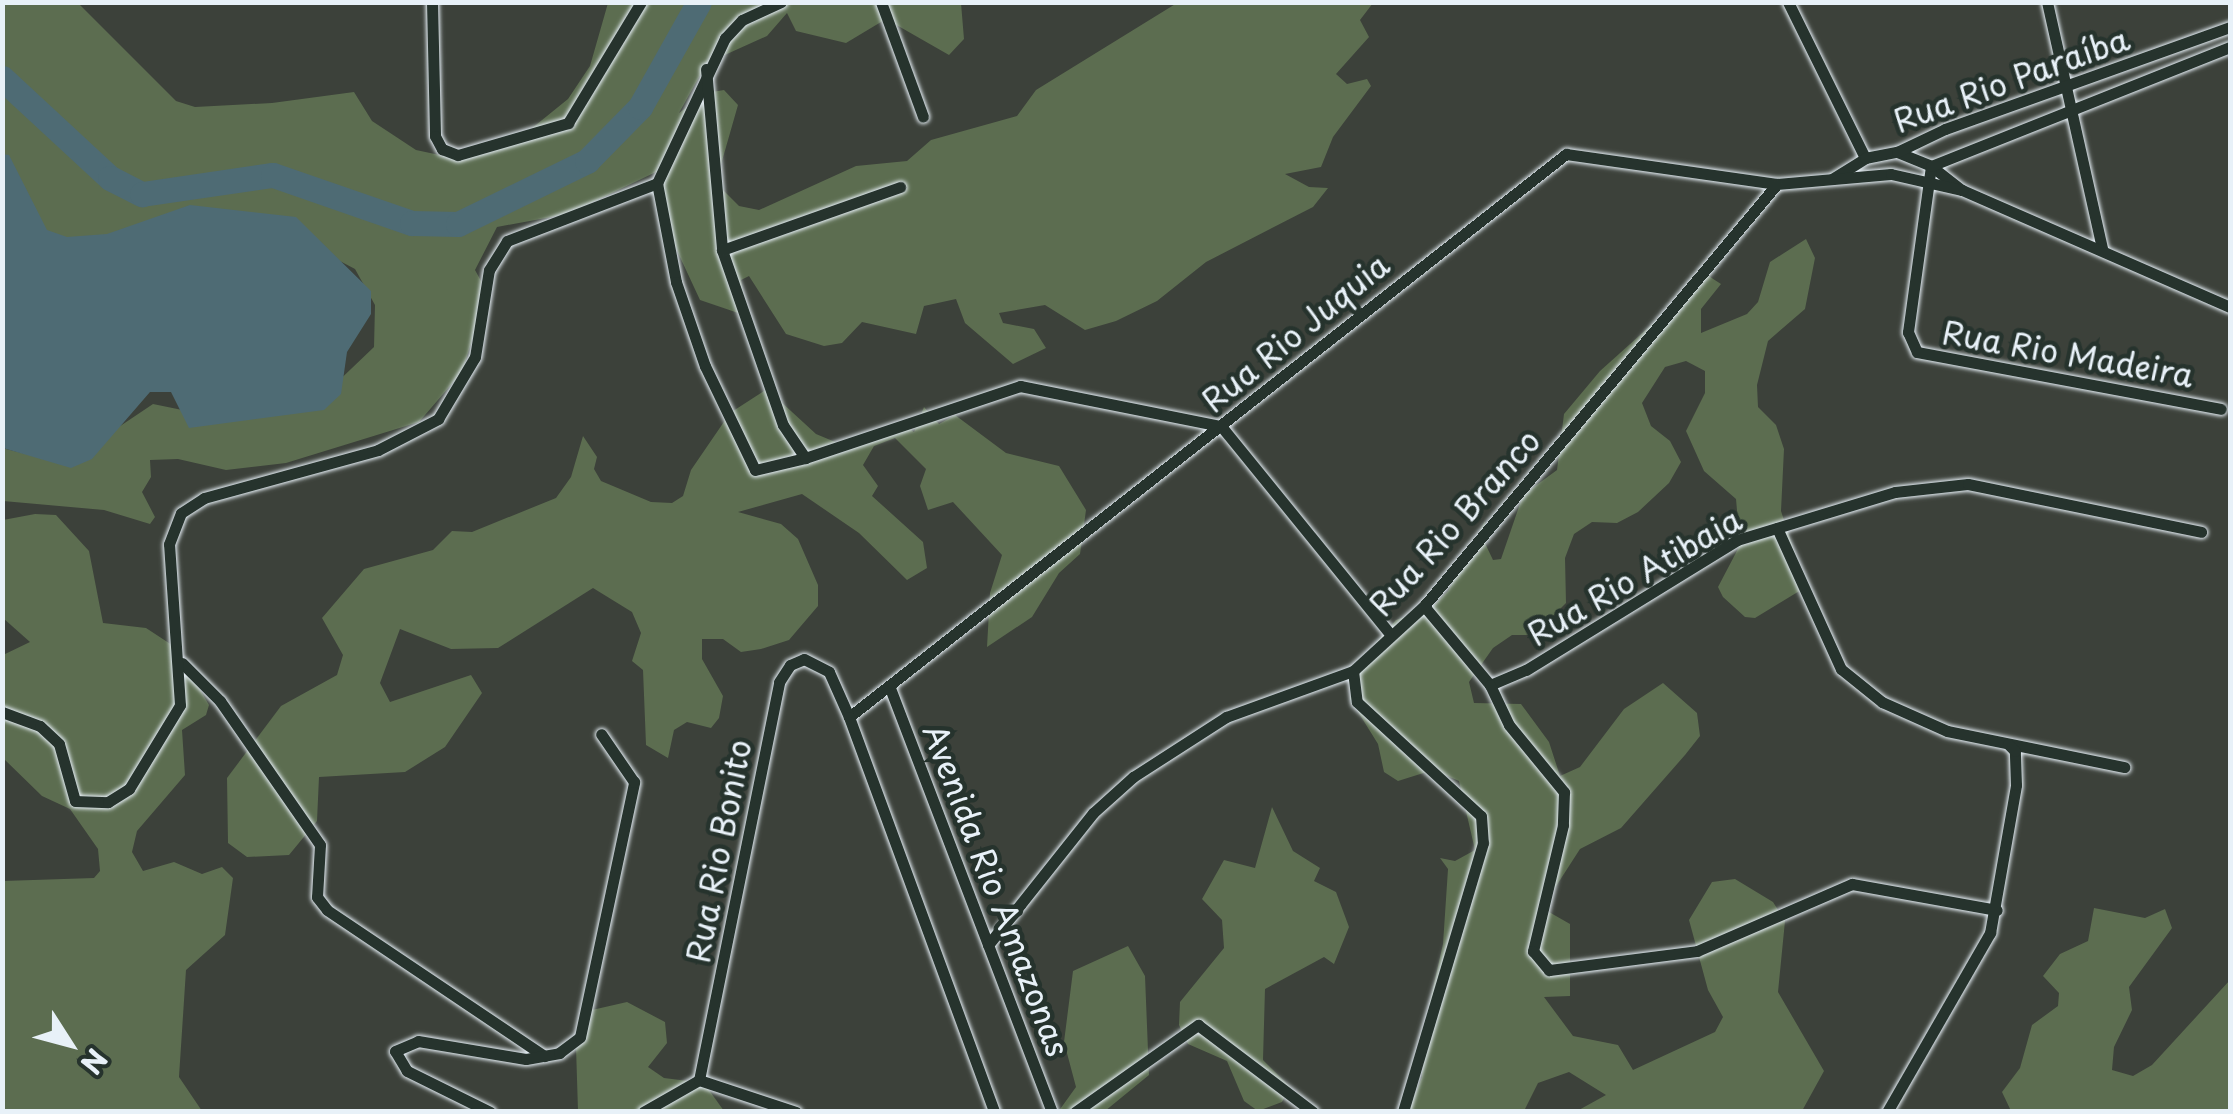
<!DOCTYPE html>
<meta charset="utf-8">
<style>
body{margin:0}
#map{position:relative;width:2233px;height:1114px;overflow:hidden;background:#3c413a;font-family:"Playpen Sans",sans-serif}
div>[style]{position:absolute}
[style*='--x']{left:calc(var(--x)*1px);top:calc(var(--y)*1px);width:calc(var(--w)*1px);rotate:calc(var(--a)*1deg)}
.green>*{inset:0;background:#5c6d50}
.water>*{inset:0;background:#4e6b74}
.river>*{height:25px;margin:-12.5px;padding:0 12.5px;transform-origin:12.5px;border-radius:12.5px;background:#4e6b74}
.roads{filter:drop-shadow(0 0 2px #e8f1f8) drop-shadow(0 0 2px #e8f1f8)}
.street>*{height:11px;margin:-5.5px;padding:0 5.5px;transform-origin:5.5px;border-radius:5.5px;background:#26332d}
span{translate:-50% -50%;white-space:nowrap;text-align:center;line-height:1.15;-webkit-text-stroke:9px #26332d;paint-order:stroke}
.street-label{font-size:32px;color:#e8f1f8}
.frame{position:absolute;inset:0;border:5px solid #e8f1f8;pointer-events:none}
.north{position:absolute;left:20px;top:994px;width:100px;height:100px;-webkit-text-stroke:8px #26332d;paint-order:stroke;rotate:126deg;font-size:28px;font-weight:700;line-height:40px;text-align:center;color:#e8f1f8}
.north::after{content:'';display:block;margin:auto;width:35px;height:45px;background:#e8f1f8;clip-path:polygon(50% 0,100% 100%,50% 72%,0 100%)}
</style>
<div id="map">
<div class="green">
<div style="clip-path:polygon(3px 3px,78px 3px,176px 101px,195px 107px,272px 103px,354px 92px,372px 121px,416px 150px,463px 160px,526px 133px,568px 99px,590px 66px,608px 3px,961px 3px,964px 39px,949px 55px,886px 19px,846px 43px,796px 31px,787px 13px,767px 36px,707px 63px,679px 113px,706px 93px,724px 90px,738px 105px,720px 168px,723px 190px,739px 206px,759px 210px,856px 166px,907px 161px,931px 140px,1017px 116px,1036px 90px,1177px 3px,1373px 3px,1360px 20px,1369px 37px,1336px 74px,1347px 84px,1367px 79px,1371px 86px,1333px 137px,1321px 167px,1285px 174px,1309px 187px,1328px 188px,1313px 207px,1206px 262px,1157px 301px,1116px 321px,1085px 330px,1045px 305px,999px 313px,1003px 323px,1034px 329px,1046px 348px,1013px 364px,965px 323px,956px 299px,924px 306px,916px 334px,862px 322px,842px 343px,824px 346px,786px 334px,749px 276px,741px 280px,747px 316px,700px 300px,673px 242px,656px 172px,568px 214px,497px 227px,475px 270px,481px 281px,479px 318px,462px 372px,419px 422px,286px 463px,226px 470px,178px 459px,150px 460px,151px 477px,142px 492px,155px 517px,150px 524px,104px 510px,3px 501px,2px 448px,34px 456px,83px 451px,153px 404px,231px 420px,329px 390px,374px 347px,375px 305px,355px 269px,336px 259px,62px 260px,3px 177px)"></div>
<div style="clip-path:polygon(1806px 239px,1815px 258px,1805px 309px,1768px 341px,1757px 385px,1758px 407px,1776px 425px,1784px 449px,1781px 511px,1806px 587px,1755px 618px,1745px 617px,1723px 597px,1718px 587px,1740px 545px,1736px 499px,1704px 471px,1686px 431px,1705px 393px,1705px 371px,1686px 361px,1665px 367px,1642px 403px,1651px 426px,1670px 441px,1681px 462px,1669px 483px,1638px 512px,1617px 523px,1592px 522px,1574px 534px,1565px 558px,1566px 603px,1534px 635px,1512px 635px,1493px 648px,1469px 682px,1474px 703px,1521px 704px,1549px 742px,1560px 776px,1580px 767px,1624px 709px,1663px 683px,1697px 713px,1700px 736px,1685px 755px,1621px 828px,1580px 849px,1542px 908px,1570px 924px,1570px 996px,1544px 997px,1573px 1036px,1618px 1045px,1633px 1070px,1715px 1032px,1723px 1017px,1708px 990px,1689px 920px,1712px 882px,1735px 879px,1773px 902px,1785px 921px,1778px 992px,1824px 1071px,1802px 1111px,1577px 1111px,1606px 1095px,1569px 1072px,1538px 1083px,1524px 1111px,1408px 1111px,1422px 1077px,1424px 1028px,1443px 944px,1448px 869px,1440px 858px,1455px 861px,1475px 850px,1459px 781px,1433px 770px,1398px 781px,1384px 772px,1378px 744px,1350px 699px,1365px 655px,1396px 620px,1432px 607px,1448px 591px,1485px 521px,1483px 539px,1493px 560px,1501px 559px,1523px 495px,1557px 470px,1564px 414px,1600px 371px,1707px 275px,1721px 284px,1701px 309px,1701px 333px,1747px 314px,1758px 302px,1770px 262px)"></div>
<div style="clip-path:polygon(767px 389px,816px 434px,840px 444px,902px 424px,914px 432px,924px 407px,939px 424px,955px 415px,1006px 453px,1059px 466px,1086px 510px,1080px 554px,1059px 573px,1032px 617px,987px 647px,990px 593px,1002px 555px,953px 502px,928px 510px,920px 486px,926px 469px,895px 438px,874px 446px,863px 465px,878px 486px,872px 496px,923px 542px,927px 568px,907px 580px,859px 533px,802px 494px,738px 512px,781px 524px,798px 539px,818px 585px,818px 606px,789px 640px,761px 649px,741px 652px,723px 639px,702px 639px,702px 659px,723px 696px,719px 718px,711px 728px,687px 722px,674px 730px,668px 758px,646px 745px,643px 670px,632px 661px,641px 633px,632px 612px,593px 588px,498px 648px,451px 649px,400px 629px,380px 683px,390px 702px,471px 675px,482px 693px,445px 747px,405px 772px,319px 777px,317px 821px,289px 855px,247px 857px,228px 843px,227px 778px,281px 706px,337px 675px,343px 655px,322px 618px,364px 569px,433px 550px,452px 531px,472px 532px,556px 498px,571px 477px,583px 436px,597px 457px,594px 469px,601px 481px,651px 502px,672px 503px,683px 496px,691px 470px,730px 413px)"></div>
<div style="clip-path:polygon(35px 514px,56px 515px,89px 551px,103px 623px,146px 628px,175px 647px,209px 705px,206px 715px,182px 730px,185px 775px,137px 831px,132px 852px,143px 871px,174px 862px,202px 874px,222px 867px,233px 878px,225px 935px,186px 970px,179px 1077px,202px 1111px,3px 1111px,3px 881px,94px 878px,100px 871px,98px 849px,70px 809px,42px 796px,3px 758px,3px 655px,30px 642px,3px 618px,3px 520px)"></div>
<div style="clip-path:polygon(1272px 807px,1293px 851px,1320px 868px,1314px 881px,1336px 892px,1349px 927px,1334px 964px,1324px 957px,1265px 989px,1263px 1060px,1290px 1087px,1282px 1102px,1258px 1111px,1244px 1101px,1227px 1061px,1188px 1044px,1179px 1025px,1180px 1002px,1224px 948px,1222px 920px,1202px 899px,1224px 860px,1255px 868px)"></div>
<div style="clip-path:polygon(2094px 908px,2145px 918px,2165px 909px,2172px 928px,2129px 987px,2132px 1010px,2114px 1047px,2112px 1070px,2133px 1076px,2152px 1065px,2230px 980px,2230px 1111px,2011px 1111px,2002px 1092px,2020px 1068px,2032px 1025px,2058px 1006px,2059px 993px,2043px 976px,2060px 954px,2088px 941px)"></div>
<div style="clip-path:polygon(1128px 946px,1145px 976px,1149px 1075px,1105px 1111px,1058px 1112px,1076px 1087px,1064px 1042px,1073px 971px)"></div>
<div style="clip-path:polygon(627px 1002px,665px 1022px,667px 1043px,648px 1067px,664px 1078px,704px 1083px,724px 1111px,578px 1111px,576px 1047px,592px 1010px)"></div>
</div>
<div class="water">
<div style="clip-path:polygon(2px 154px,9px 155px,47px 230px,67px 237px,107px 234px,190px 205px,296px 217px,371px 291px,371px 314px,347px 352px,341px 394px,324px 410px,189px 428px,171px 392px,150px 392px,92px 459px,71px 468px,3px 448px)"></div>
</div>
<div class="river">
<div style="--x:2;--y:78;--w:147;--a:42.8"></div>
<div style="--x:110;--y:178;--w:36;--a:27"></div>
<div style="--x:142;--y:194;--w:132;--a:-8.3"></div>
<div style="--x:273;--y:175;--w:147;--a:19.1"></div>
<div style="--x:412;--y:223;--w:46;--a:1.2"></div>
<div style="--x:458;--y:224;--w:144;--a:-26"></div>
<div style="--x:587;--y:161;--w:76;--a:-45.5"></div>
<div style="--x:640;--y:107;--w:120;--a:-60.7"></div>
</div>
<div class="roads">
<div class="street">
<div style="--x:432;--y:2;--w:134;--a:88.7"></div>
<div style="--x:435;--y:136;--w:15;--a:62"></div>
<div style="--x:442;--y:149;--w:17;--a:21"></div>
<div style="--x:458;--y:155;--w:115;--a:-16.2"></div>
<div style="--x:568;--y:123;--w:141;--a:-58.9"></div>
<div style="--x:781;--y:2;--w:43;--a:155.2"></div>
<div style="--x:742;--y:20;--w:25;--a:133"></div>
<div style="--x:725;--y:38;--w:160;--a:115.1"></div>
<div style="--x:657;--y:183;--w:101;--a:79.1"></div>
<div style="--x:676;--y:282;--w:89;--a:71"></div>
<div style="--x:705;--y:366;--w:115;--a:64.3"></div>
<div style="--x:755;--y:470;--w:51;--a:-13.5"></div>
<div style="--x:881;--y:2;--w:122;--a:69.9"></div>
<div style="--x:1788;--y:2;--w:174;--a:63.7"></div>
<div style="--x:2047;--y:2;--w:253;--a:77.4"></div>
<div style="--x:706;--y:69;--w:182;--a:84.9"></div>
<div style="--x:722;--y:250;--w:185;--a:70.8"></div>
<div style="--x:783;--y:425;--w:40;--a:56"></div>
<div style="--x:805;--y:458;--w:227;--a:-18.5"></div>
<div style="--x:1020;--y:386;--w:205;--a:11.3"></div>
<div style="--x:1221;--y:426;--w:269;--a:50.9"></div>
<div style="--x:1897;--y:152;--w:37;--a:22"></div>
<div style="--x:1931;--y:166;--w:39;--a:38"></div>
<div style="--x:1962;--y:190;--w:292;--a:23.6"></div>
<div style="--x:1931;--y:166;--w:168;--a:97.9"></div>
<div style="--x:1908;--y:332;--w:22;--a:66"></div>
<div style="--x:1917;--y:352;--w:309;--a:10.6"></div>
<div style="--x:1931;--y:166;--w:322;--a:-21.7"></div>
<div style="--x:1832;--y:179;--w:39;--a:-32"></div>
<div style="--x:1865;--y:158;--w:33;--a:-11"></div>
<div style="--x:1897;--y:152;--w:53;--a:-25.6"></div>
<div style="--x:1945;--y:129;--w:303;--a:-19.7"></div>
<div style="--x:722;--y:250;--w:189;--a:-19.5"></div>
<div style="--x:1777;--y:528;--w:155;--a:65.6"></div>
<div style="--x:1841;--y:669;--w:53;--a:38.8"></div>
<div style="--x:1882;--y:702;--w:71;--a:24"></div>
<div style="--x:1947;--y:731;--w:181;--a:11.5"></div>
<div style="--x:1424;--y:606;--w:103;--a:50.1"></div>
<div style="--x:1490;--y:685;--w:39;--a:-23"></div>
<div style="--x:1526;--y:670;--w:248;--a:-31.6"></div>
<div style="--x:1737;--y:540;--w:165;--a:-16.9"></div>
<div style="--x:1895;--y:492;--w:73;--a:-6.3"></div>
<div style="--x:1968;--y:484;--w:238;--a:11.6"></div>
<div style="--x:182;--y:663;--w:54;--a:45"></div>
<div style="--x:220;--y:701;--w:175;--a:55.2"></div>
<div style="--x:320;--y:845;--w:52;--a:93.3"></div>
<div style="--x:317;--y:897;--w:16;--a:52"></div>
<div style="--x:327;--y:910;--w:262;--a:33.9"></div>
<div style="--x:1353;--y:671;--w:31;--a:83"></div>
<div style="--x:1357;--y:702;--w:168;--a:42.6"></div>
<div style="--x:1481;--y:816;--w:27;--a:86"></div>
<div style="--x:1483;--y:843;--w:281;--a:106.6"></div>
<div style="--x:1490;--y:685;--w:44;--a:64.6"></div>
<div style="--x:1509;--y:725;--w:87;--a:50.6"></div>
<div style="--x:1564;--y:792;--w:33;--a:92"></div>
<div style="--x:1563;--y:825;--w:130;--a:103.4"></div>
<div style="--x:1533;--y:951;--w:25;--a:50"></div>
<div style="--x:1549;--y:970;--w:149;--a:-7.3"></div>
<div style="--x:1697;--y:951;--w:169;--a:-23.4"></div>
<div style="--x:1852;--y:884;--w:147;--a:10.2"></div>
<div style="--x:890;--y:688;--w:454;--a:69.1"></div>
<div style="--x:2;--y:712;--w:40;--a:20.2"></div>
<div style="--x:40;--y:726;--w:26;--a:43"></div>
<div style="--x:59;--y:744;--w:59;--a:74.3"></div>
<div style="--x:75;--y:801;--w:33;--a:2"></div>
<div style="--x:108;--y:802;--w:25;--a:-32"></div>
<div style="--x:129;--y:789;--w:98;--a:-58.7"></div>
<div style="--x:180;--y:705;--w:161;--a:-93.9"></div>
<div style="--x:169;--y:544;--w:33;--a:-69"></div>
<div style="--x:181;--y:513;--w:27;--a:-33"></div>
<div style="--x:204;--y:498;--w:180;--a:-15.4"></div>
<div style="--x:378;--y:450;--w:68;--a:-27.3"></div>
<div style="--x:438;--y:419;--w:72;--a:-59.2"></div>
<div style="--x:475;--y:357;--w:88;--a:-80.9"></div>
<div style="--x:489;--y:270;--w:34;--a:-58"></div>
<div style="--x:507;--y:241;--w:161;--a:-21.1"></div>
<div style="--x:849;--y:717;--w:912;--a:-38.14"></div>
<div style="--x:1566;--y:154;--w:213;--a:8.1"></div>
<div style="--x:1777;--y:184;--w:114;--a:-5"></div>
<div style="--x:1891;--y:174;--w:73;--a:12.7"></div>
<div style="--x:988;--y:945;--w:169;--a:-51.5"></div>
<div style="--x:1093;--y:813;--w:54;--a:-42"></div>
<div style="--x:1133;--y:777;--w:111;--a:-32.8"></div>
<div style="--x:1226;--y:717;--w:135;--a:-19.9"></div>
<div style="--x:1353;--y:671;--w:96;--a:-42.5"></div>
<div style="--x:1424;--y:606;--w:550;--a:-50.09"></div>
<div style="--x:699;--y:1080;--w:102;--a:18.3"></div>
<div style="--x:490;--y:1112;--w:93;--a:-153.7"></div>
<div style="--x:407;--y:1071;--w:23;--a:-121"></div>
<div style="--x:395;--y:1051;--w:25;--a:-23"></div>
<div style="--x:418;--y:1041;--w:109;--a:9.5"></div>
<div style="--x:526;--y:1059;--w:34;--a:-10"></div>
<div style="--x:559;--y:1053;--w:26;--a:-37"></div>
<div style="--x:580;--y:1037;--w:261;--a:-78"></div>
<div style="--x:634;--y:782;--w:58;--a:-124.5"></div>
<div style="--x:643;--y:1112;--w:64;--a:-29.7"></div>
<div style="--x:699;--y:1080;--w:406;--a:-78.6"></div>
<div style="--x:779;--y:682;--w:20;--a:-57"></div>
<div style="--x:790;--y:665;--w:15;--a:-23"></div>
<div style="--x:804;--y:659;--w:28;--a:27"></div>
<div style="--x:829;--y:672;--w:49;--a:66"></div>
<div style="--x:849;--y:717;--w:421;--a:69.8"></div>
<div style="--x:1075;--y:1112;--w:151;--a:-35.3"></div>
<div style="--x:1198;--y:1025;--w:144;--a:37.1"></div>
<div style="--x:1887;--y:1112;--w:207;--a:-60.1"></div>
<div style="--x:1990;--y:933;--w:150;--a:-80"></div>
<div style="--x:2016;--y:785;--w:34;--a:-92"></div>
<div style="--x:2015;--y:751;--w:10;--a:-135"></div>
</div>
</div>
<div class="street-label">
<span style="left:2011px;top:79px;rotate:-20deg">Rua Rio Paraíba</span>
<span style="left:1295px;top:332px;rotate:-39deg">Rua Rio Juquia</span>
<span style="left:2068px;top:353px;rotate:10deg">Rua Rio Madeira</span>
<span style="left:1454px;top:522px;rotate:-48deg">Rua Rio Branco</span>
<span style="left:1634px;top:576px;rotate:-30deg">Rua Rio Atibaia</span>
<span style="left:718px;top:851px;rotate:-79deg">Rua Rio Bonito</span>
<span style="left:997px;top:890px;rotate:69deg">Avenida Rio Amazonas</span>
</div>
<div class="frame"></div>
<div class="north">N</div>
</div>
